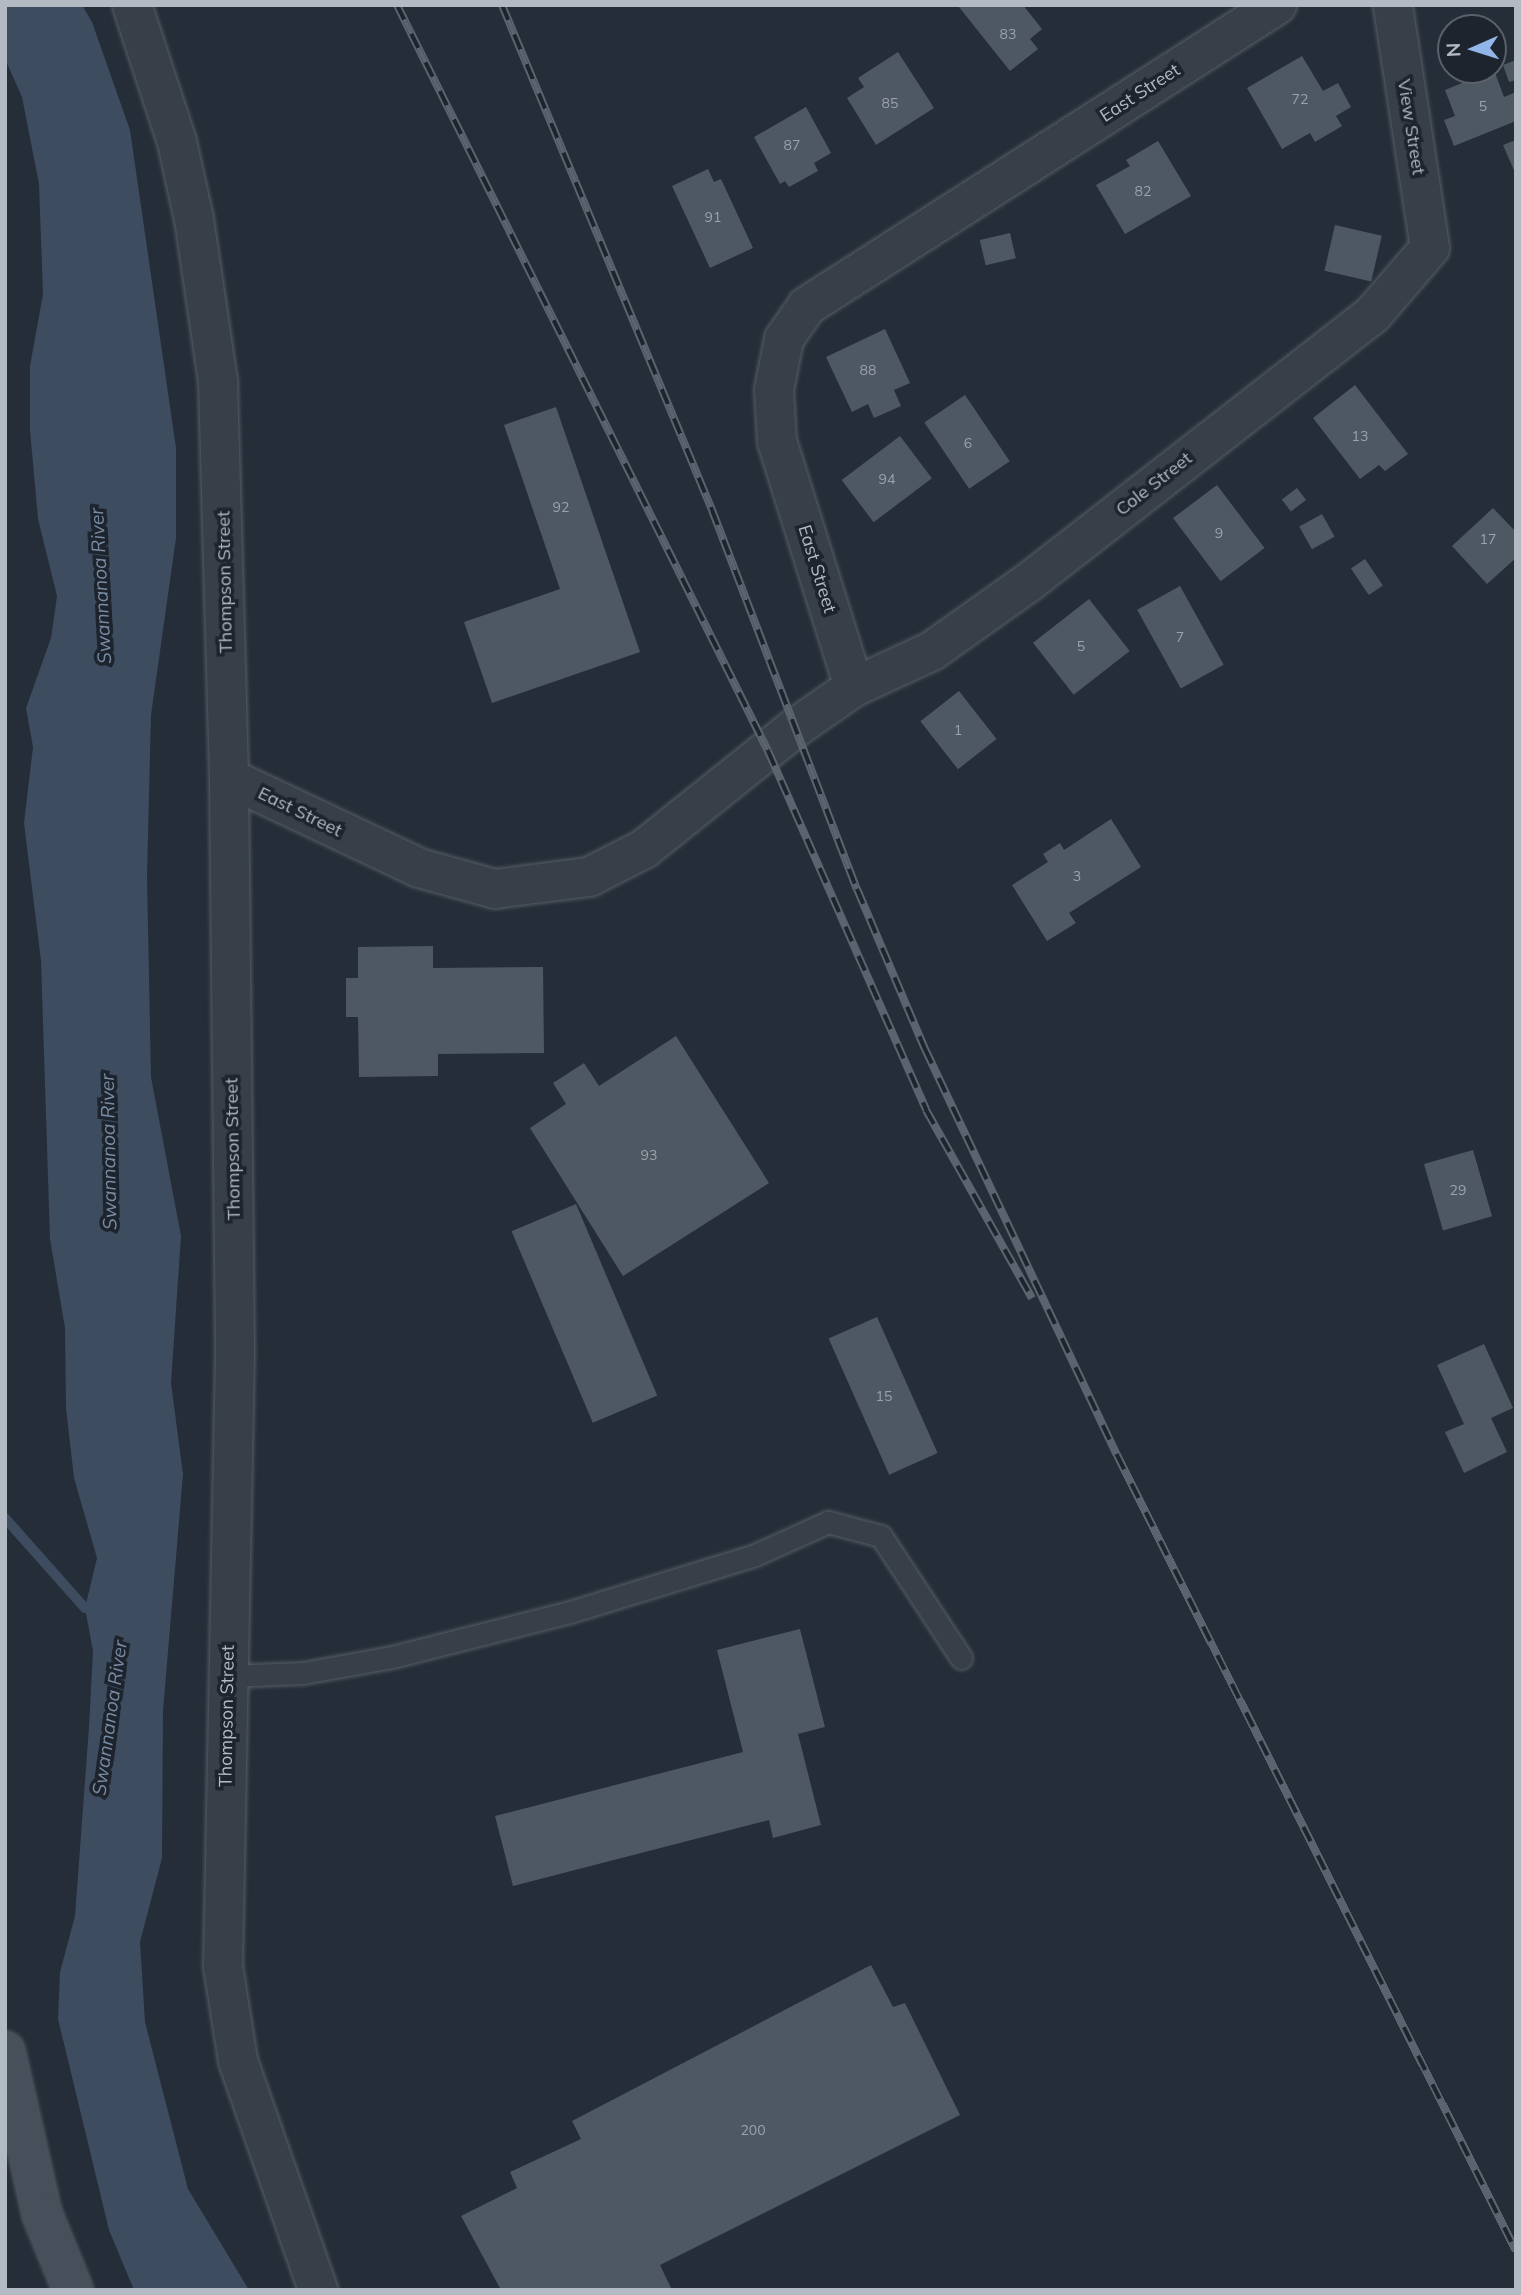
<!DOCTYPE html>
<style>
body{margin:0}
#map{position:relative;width:1521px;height:2295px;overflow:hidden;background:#252d38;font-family:Mulish,sans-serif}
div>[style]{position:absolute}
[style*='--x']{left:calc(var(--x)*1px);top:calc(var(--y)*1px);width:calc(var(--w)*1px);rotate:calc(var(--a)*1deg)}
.water>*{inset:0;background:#3d4c5f}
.stream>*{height:10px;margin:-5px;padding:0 5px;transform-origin:5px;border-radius:5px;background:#3d4c5f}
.building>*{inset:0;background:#4e5863;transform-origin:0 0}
.roads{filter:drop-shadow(0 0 2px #565d66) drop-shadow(0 0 2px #565d66)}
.lane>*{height:21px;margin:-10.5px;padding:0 10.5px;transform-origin:10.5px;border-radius:10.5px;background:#383f48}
.street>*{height:38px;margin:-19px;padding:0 19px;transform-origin:19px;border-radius:19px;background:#383f48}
.secondary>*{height:38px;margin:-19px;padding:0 19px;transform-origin:19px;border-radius:19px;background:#474f5b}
.rail>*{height:8px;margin-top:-4px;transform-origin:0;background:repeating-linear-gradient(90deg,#1e242d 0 16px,#5b636f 0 32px);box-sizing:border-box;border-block:2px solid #5b636f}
span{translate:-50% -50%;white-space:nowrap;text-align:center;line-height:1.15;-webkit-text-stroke:7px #1e242d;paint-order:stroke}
.number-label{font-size:14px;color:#9aa2ac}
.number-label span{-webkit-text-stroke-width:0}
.street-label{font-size:18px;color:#b4bac4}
.water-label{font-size:19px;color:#788ca4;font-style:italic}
.frame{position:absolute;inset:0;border:7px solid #b4bac4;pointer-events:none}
.north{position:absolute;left:1437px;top:14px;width:70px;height:70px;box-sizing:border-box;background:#1e242d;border:2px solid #5a6069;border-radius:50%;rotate:267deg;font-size:19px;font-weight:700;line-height:28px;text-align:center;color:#b4bac4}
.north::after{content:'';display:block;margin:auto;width:24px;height:32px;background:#93b6ea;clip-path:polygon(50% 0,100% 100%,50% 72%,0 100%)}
</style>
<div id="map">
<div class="water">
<div style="clip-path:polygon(5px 5px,82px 5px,92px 22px,130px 130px,176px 448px,176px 538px,151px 715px,147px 876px,151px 1077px,181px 1236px,171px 1383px,183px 1474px,163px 1711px,162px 1858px,140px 1942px,145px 2022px,188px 2189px,249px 2290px,134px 2290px,109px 2230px,58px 2019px,60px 1972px,75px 1916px,89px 1727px,93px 1651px,85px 1608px,97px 1558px,74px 1478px,66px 1408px,65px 1328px,50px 1239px,41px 961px,24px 823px,33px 747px,26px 708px,51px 638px,57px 596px,38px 519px,30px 430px,30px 366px,43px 294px,39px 184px,22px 97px,5px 59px)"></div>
</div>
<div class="stream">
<div style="--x:5;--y:1518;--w:120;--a:48.4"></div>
<div style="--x:85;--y:1608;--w:13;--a:4"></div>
</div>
<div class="building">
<div style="clip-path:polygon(1023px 5px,1042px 29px,1030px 39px,1038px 49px,1010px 71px,959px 7px)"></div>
<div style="clip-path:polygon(898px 52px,934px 108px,876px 145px,847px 98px,864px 87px,858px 78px)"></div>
<div style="clip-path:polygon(1302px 56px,1323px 91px,1338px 83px,1351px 107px,1336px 116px,1342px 126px,1315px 142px,1310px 133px,1282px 149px,1247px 88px)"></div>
<div style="clip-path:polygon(1516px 60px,1516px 80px,1509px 82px,1503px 65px)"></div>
<div style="clip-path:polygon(1494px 70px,1504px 97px,1516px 92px,1516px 121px,1454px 146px,1444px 120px,1455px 116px,1445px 90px)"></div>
<div style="clip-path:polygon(806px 107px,831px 153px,814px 163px,818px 171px,789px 187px,785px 181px,780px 184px,754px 137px)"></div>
<div style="clip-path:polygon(1516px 140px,1516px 175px,1503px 145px)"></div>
<div style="clip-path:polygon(1158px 141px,1191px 196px,1125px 234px,1096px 185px,1130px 166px,1126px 160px)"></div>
<div style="clip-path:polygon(708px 169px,714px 182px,721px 179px,753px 248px,710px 268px,672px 186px)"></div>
<div style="left:1335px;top:225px;width:48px;height:47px;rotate:13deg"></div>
<div style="left:1010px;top:233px;width:26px;height:31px;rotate:77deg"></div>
<div style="clip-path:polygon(885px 329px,910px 383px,894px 390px,901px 406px,874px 418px,868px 404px,852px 412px,826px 357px)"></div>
<div style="clip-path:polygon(1355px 385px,1408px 454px,1385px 471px,1379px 465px,1360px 479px,1313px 418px)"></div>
<div style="left:965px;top:395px;width:80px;height:49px;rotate:56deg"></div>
<div style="clip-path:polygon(556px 407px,640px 652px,492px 703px,464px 622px,560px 589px,504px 425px)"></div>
<div style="left:900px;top:436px;width:53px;height:73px;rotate:53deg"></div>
<div style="left:1217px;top:485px;width:79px;height:55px;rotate:53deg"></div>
<div style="left:1297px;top:488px;width:15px;height:19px;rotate:53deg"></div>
<div style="clip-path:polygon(1493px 508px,1516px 532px,1516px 558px,1487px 584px,1452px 546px)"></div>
<div style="left:1322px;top:514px;width:26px;height:26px;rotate:61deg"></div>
<div style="left:1365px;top:559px;width:32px;height:17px;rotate:56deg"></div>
<div style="left:1180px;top:586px;width:90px;height:49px;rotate:61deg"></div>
<div style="left:1089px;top:599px;width:66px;height:71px;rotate:52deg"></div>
<div style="left:959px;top:691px;width:61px;height:49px;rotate:52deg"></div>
<div style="clip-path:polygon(1111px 819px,1141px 867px,1069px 913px,1076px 923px,1047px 941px,1012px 885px,1048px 862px,1043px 854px,1060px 843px,1064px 850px)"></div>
<div style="clip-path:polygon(433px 946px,433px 968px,543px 967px,544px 1053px,438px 1054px,438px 1076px,359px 1077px,358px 1017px,346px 1017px,346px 978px,358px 978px,358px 947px)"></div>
<div style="clip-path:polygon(676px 1036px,769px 1183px,623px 1276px,530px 1128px,566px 1104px,553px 1083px,584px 1063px,599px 1086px)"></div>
<div style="left:1473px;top:1150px;width:69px;height:51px;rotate:74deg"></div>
<div style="left:576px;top:1204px;width:208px;height:70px;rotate:67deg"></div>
<div style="left:877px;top:1317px;width:149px;height:53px;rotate:66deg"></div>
<div style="clip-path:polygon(1484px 1344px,1513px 1408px,1491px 1418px,1507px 1452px,1464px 1473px,1445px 1432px,1464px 1424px,1437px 1365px)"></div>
<div style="clip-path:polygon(800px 1629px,825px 1727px,798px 1734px,821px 1825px,773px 1838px,769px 1820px,513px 1886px,495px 1816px,743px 1752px,717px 1650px)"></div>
<div style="clip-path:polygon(871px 1965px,893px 2007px,905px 2003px,960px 2115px,660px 2265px,672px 2290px,501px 2290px,461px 2216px,517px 2188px,510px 2172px,581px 2139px,572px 2121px)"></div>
</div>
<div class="roads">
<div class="lane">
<div style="--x:228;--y:1676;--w:75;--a:-2.3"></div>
<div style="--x:303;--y:1673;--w:90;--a:-10.2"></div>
<div style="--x:392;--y:1657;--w:184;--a:-14.2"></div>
<div style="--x:570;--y:1612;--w:194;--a:-17.1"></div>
<div style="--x:755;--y:1555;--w:80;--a:-24.3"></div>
<div style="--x:828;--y:1522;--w:55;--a:14.8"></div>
<div style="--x:881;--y:1536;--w:146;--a:56.7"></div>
</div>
<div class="street">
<div style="--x:132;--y:5;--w:144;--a:71.8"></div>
<div style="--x:177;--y:142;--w:79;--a:77.6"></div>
<div style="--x:194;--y:219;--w:165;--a:81.6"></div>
<div style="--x:218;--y:382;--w:396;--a:88.4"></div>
<div style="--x:229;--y:778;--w:575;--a:89.4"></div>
<div style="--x:235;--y:1353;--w:613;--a:91.12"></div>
<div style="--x:223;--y:1966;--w:96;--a:81"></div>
<div style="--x:238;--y:2061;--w:243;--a:70.7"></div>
<div style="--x:854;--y:687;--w:257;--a:-107.4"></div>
<div style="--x:777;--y:442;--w:52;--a:-93.3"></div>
<div style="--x:774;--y:390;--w:52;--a:-78.9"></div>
<div style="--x:784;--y:339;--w:40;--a:-55.1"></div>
<div style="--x:807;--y:306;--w:558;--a:-32.64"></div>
<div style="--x:229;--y:778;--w:210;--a:25.3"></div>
<div style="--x:419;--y:868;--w:79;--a:15.4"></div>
<div style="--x:495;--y:889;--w:95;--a:-7.3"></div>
<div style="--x:589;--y:877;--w:62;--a:-27"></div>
<div style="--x:644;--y:849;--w:193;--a:-38.7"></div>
<div style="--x:795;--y:728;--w:72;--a:-34.8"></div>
<div style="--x:854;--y:687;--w:86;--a:-24.8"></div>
<div style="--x:932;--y:651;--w:119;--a:-35.4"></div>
<div style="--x:1029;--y:582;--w:436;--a:-37.9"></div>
<div style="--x:1373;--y:314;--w:87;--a:-49.2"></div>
<div style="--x:1430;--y:248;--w:246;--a:-98.7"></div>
</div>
<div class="secondary">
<div style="--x:5;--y:2051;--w:167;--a:77.2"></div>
<div style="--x:42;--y:2214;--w:82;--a:67.8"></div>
</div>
</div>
<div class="rail">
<div style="--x:397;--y:5;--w:833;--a:63.56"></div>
<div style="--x:768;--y:751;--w:392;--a:66.2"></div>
<div style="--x:926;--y:1110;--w:216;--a:60.6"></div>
<div style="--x:502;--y:5;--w:547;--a:67.42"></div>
<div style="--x:712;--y:510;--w:406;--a:69.1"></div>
<div style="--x:857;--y:889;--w:174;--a:67"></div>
<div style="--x:925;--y:1049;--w:449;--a:64.7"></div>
<div style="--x:1117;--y:1455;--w:890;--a:63.38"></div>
</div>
<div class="number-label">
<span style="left:1008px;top:34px">83</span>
<span style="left:1300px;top:99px">72</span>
<span style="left:890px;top:103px">85</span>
<span style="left:1483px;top:106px">5</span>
<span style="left:792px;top:145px">87</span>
<span style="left:1143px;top:191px">82</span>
<span style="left:713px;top:217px">91</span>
<span style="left:868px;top:370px">88</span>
<span style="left:1360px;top:436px">13</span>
<span style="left:968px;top:443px">6</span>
<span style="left:887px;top:479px">94</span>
<span style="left:561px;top:507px">92</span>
<span style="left:1219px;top:533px">9</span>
<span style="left:1488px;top:539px">17</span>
<span style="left:1180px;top:637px">7</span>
<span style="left:1081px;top:646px">5</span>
<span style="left:958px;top:730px">1</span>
<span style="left:1077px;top:876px">3</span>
<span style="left:649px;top:1155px">93</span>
<span style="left:1458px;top:1190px">29</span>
<span style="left:884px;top:1396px">15</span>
<span style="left:753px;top:2130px">200</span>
</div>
<div class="street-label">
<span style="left:1140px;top:93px;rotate:-33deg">East Street</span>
<span style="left:1411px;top:127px;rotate:81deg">View Street</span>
<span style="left:1154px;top:484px;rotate:-38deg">Cole Street</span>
<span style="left:817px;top:569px;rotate:73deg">East Street</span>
<span style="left:225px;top:582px;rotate:-91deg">Thompson Street</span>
<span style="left:300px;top:812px;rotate:26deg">East Street</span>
<span style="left:233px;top:1149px;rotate:-91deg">Thompson Street</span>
<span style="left:227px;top:1716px;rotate:-89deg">Thompson Street</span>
</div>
<div class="water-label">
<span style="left:101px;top:586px;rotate:-93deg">Swannanoa River</span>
<span style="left:109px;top:1152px;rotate:-91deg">Swannanoa River</span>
<span style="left:110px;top:1718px;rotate:-82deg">Swannanoa River</span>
</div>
<div class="frame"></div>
<div class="north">N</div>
</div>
